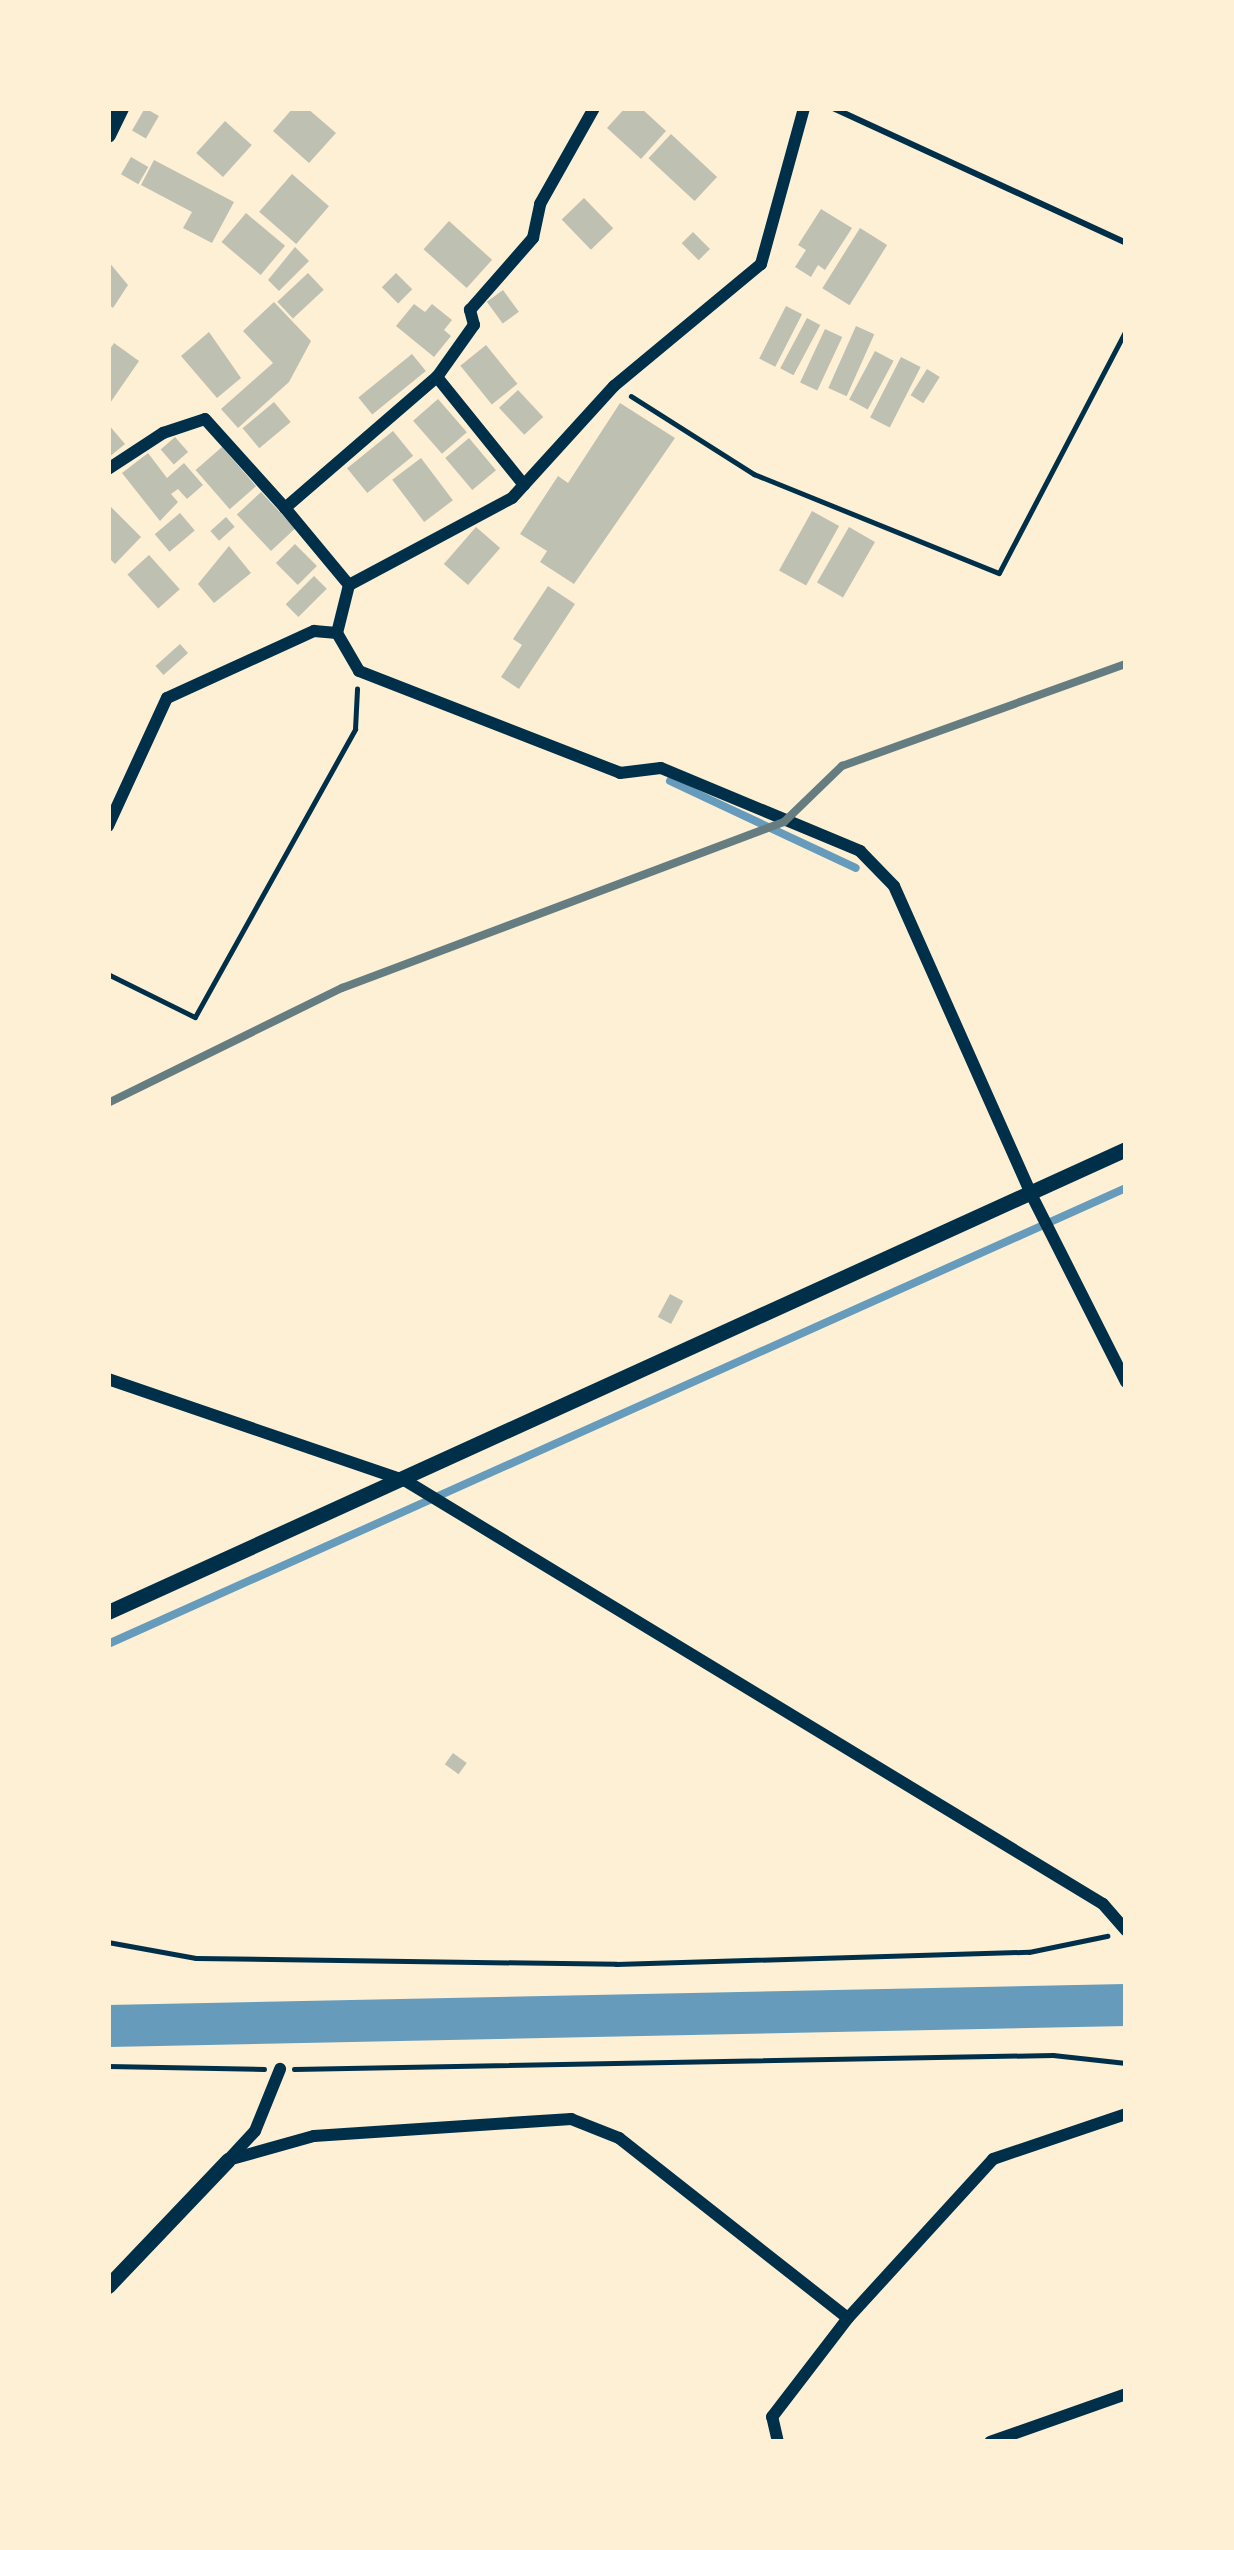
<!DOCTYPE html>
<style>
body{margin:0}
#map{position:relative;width:1234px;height:2550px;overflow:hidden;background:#fdf0d5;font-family:Manrope,sans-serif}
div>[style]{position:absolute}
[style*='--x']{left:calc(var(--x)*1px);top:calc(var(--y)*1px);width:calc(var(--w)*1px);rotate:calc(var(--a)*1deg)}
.stream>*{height:8px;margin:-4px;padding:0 4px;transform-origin:4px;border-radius:4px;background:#669bbc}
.river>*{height:42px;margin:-21px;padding:0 21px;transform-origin:21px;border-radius:21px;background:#669bbc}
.building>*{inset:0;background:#bec0b2;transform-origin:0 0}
.path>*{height:4.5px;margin:-2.25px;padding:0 2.25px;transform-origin:2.25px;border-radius:2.25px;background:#003049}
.service>*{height:6px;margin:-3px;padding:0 3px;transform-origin:3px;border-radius:3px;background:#003049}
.minor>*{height:12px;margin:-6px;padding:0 6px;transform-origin:6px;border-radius:6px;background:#003049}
.tertiary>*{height:15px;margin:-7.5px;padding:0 7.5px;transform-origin:7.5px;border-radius:7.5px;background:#003049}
.secondary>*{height:16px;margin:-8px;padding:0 8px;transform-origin:8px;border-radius:8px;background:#003049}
.rail>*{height:8px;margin:-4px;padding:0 4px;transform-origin:4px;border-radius:4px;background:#657d81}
span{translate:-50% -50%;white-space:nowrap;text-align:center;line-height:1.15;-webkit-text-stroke:9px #fdf0d5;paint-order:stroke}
.frame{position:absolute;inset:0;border:111px solid #fdf0d5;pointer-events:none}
</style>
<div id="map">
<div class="stream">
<div style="--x:670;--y:781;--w:205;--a:25.1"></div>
<div style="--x:108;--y:1644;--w:1115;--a:-24.13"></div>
</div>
<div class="river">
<div style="--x:108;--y:2026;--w:1018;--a:-1.18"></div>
</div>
<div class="building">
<div style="left:145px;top:108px;width:16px;height:26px;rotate:30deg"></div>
<div style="clip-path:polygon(293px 108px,307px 108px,336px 133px,309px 163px,273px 131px)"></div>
<div style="clip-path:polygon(625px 108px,641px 108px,666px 131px,641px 159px,607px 128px)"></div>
<div style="left:225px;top:121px;width:36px;height:43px;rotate:42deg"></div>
<div style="left:671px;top:134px;width:63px;height:33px;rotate:43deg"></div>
<div style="left:131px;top:157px;width:20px;height:20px;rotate:30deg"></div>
<div style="clip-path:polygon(154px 160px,234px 202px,212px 243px,183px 228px,192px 212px,141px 185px)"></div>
<div style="left:292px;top:174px;width:49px;height:50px;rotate:41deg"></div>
<div style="left:584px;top:198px;width:42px;height:31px;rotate:46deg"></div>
<div style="clip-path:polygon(821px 209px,852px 228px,825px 270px,818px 265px,811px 277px,795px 267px,806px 250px,798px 245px)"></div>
<div style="left:246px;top:213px;width:51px;height:38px;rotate:40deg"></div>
<div style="left:449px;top:221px;width:58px;height:38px;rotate:42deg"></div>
<div style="left:860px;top:228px;width:32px;height:71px;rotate:32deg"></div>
<div style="left:693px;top:232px;width:24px;height:16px;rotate:45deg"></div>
<div style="clip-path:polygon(295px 247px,309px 261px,279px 291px,268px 280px)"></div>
<div style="clip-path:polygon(108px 261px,128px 285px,113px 308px,108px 304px)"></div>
<div style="left:308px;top:273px;width:23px;height:42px;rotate:47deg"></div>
<div style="left:396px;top:273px;width:23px;height:20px;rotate:45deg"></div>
<div style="left:503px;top:290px;width:27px;height:20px;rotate:54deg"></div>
<div style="clip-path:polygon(274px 302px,311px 341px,289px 382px,238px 428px,221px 409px,273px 363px,243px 331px)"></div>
<div style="clip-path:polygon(414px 304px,425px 312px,432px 304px,452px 320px,444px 330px,451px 336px,434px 357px,396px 326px)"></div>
<div style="left:786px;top:306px;width:18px;height:59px;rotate:27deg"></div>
<div style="left:807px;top:318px;width:15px;height:57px;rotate:28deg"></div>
<div style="left:856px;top:326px;width:20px;height:68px;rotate:24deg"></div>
<div style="left:825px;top:329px;width:19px;height:59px;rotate:25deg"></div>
<div style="clip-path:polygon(209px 332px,241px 378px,217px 398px,181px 356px)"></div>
<div style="clip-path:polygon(114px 343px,139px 361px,108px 406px,108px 352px)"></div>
<div style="left:486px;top:345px;width:50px;height:33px;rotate:51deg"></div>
<div style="left:875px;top:351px;width:21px;height:55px;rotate:28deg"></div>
<div style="left:412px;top:354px;width:22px;height:69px;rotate:51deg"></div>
<div style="left:901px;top:357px;width:22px;height:68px;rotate:27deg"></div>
<div style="left:927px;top:369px;width:15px;height:31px;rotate:32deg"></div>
<div style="left:518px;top:390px;width:37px;height:26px;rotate:47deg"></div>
<div style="left:438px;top:399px;width:44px;height:33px;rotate:49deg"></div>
<div style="left:274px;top:402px;width:26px;height:41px;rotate:50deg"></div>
<div style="clip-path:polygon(620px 403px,675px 438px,574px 584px,540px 562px,547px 551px,520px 534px,558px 476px,568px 483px)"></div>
<div style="clip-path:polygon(108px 424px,125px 444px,108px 458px)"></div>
<div style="left:393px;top:431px;width:32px;height:59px;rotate:51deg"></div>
<div style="left:175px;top:437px;width:20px;height:19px;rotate:49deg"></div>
<div style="left:469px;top:438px;width:42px;height:31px;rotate:50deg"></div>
<div style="left:222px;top:447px;width:52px;height:35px;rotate:49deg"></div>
<div style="clip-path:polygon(148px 453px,167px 478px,184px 463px,203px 485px,187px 499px,178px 489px,171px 494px,178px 502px,160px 521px,122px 473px)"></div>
<div style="left:421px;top:458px;width:53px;height:36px;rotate:53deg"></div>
<div style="left:261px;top:492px;width:50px;height:33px;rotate:47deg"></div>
<div style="clip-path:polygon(108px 504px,141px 537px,115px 564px,108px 557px)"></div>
<div style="left:812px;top:511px;width:31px;height:68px;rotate:29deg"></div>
<div style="left:180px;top:513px;width:23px;height:33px;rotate:50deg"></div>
<div style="left:226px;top:517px;width:13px;height:21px;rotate:48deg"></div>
<div style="left:476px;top:527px;width:32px;height:49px;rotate:41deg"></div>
<div style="left:849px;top:527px;width:30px;height:64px;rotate:30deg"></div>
<div style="left:295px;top:544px;width:31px;height:27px;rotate:45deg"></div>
<div style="clip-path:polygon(229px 546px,251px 573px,214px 603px,198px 584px)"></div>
<div style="left:149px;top:555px;width:46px;height:29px;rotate:48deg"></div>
<div style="left:314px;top:576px;width:18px;height:40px;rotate:45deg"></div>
<div style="clip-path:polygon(548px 586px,575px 604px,519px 689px,501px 677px,522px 645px,513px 639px)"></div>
<div style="left:180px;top:644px;width:12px;height:33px;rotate:48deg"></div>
<div style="left:670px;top:1294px;width:15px;height:26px;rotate:28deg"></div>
<div style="left:453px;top:1753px;width:17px;height:14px;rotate:36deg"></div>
</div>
<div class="path">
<div style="--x:631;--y:396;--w:146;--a:32.4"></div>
<div style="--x:754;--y:474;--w:264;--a:22"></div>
<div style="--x:999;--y:573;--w:274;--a:-62.4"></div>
<div style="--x:108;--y:974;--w:97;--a:26.3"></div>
<div style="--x:195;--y:1017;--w:329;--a:-60.9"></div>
<div style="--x:355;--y:729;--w:40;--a:-87.1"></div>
<div style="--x:108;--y:1942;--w:89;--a:10.3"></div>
<div style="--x:196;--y:1958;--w:420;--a:0.8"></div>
<div style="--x:616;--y:1964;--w:413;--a:-1.7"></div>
<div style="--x:1029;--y:1952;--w:80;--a:-11.6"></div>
<div style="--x:108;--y:2066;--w:156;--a:1.1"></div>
<div style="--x:294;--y:2069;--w:759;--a:-1.06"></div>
<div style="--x:1053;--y:2055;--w:73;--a:6.3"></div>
</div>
<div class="service">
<div style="--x:833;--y:108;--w:323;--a:24.7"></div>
</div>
<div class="minor">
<div style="--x:804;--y:108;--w:162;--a:105.4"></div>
<div style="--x:761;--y:264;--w:191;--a:140.3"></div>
<div style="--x:614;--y:386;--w:151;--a:132.3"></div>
<div style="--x:512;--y:498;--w:185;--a:151.9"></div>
<div style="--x:349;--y:585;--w:49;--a:104"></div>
<div style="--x:337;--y:633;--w:44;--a:59.9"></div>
<div style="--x:359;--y:671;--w:280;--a:21.3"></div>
<div style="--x:620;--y:773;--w:41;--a:-7"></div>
<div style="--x:661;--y:768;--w:216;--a:22.6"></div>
<div style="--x:860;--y:851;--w:49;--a:45.8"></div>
<div style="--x:894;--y:886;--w:335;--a:66"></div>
<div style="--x:1030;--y:1192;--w:213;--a:63.2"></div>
<div style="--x:108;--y:469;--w:66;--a:-33.2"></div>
<div style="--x:163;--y:433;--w:44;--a:-18.4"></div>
<div style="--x:205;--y:419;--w:120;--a:48"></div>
<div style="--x:524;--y:485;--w:139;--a:-128.9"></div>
<div style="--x:437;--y:377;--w:64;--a:-54.6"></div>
<div style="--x:474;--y:325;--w:16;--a:-105"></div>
<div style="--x:470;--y:310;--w:96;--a:-48.8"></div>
<div style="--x:533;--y:238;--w:35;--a:-78"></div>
<div style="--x:540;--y:204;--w:110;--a:-60.6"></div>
<div style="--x:349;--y:585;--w:100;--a:-129.7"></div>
<div style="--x:285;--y:508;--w:201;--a:-40.8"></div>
<div style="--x:108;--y:826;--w:141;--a:-65.3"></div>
<div style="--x:167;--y:698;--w:162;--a:-24.5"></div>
<div style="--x:314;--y:631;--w:23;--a:5"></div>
<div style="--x:108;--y:1379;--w:315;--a:18.9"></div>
<div style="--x:406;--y:1481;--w:815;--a:31.25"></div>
<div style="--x:1103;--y:1904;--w:35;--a:49"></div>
<div style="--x:229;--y:2159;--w:38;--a:-47"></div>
<div style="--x:255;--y:2131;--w:67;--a:-68"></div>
<div style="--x:228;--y:2160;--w:89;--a:-15.6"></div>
<div style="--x:314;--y:2136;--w:258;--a:-3.8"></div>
<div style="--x:571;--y:2119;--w:52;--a:21.6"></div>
<div style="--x:619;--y:2138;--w:291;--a:38.2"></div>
<div style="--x:778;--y:2442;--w:26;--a:-103"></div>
<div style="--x:772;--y:2417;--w:125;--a:-52.5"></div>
<div style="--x:848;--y:2318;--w:215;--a:-47.6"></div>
<div style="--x:993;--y:2159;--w:140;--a:-18.7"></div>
<div style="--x:990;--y:2442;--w:144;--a:-19.4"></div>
</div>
<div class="tertiary">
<div style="--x:108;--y:1612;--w:1118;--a:-24.46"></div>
<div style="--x:108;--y:2286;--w:174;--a:-46.4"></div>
</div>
<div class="secondary">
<div style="--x:108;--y:135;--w:30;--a:-64"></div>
</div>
<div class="rail">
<div style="--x:108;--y:1103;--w:261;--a:-26.2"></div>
<div style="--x:342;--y:988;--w:472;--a:-20.6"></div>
<div style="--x:784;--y:822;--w:81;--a:-44"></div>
<div style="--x:842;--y:766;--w:302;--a:-19.8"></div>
</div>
<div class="frame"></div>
</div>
